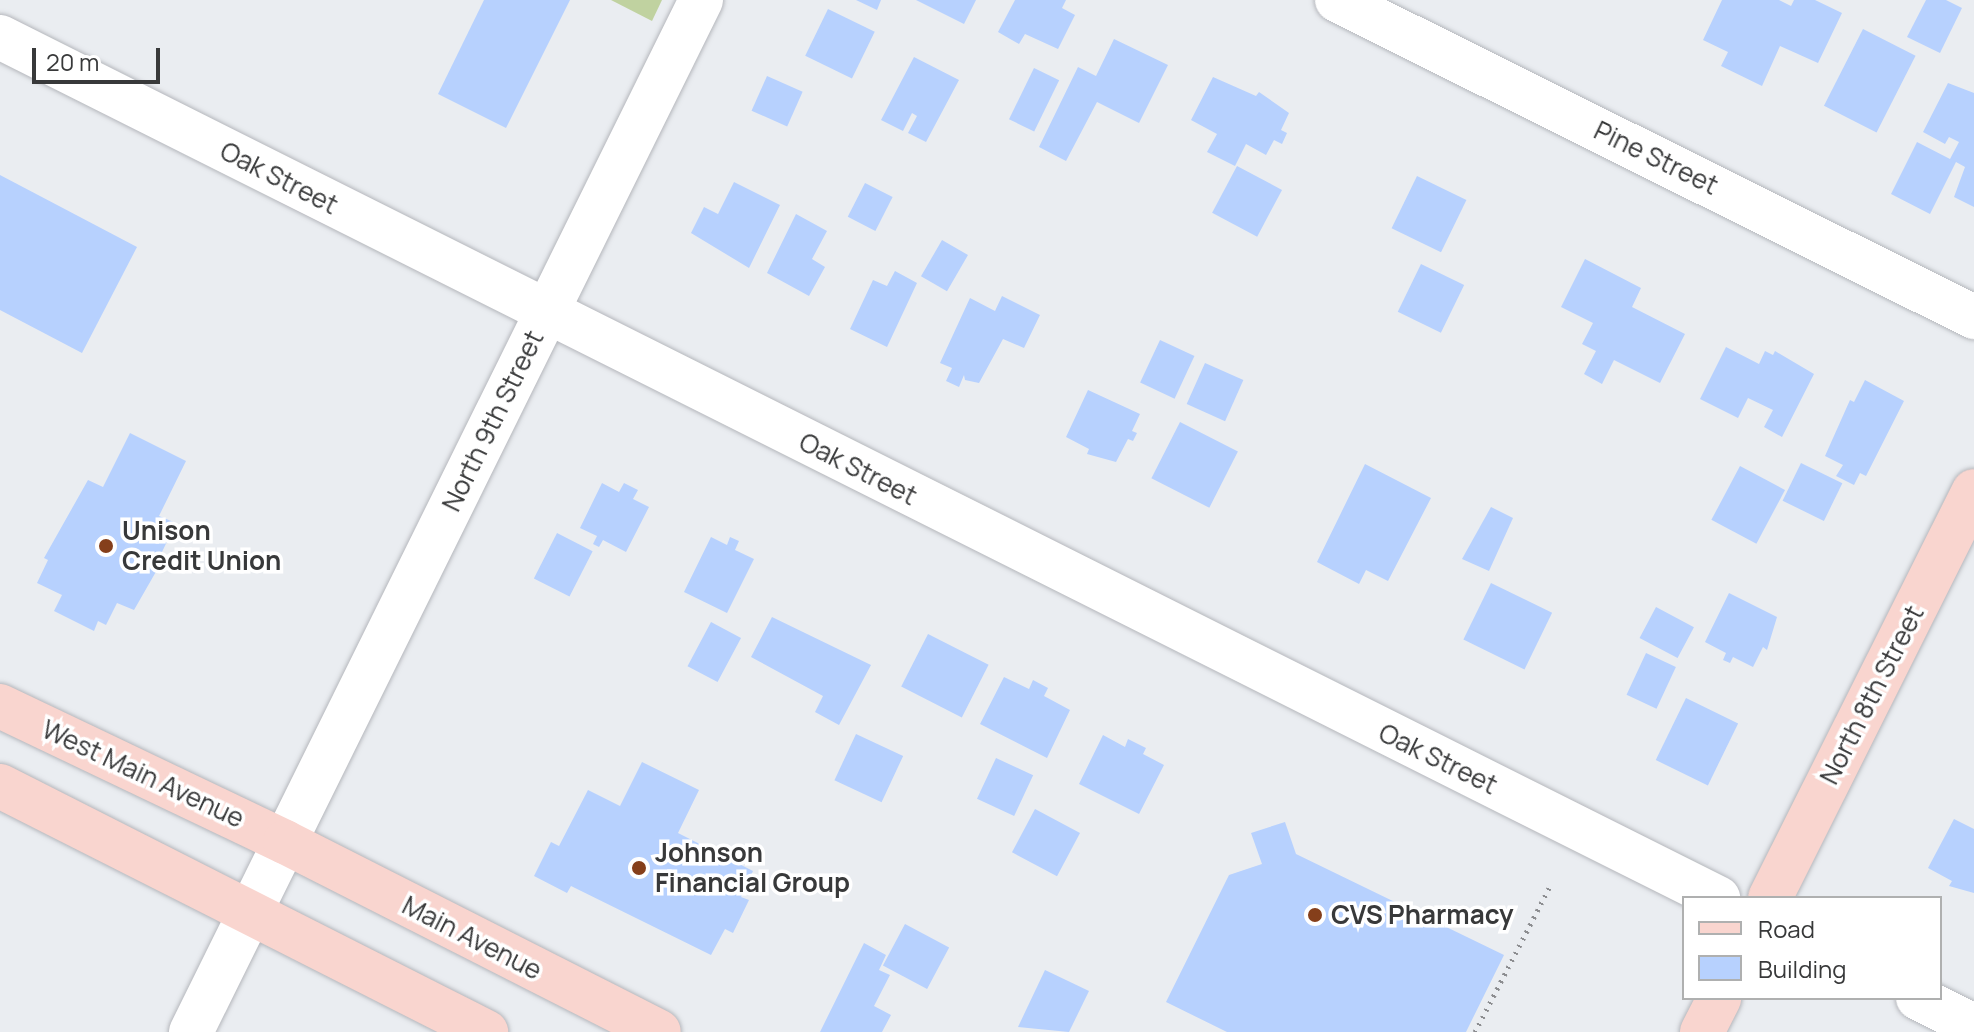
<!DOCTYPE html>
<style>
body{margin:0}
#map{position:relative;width:1974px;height:1032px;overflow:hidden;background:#eaedf1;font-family:Manrope,sans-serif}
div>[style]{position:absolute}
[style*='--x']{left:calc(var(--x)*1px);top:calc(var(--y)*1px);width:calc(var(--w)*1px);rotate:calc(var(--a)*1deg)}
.green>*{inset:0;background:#c0d2a0}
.building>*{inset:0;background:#b7d1fe;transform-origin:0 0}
.path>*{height:5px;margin-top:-2.5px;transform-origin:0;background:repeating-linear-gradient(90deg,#8c8d90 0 2px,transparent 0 8px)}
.roads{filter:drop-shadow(0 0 2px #b5b7bc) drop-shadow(0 0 2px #b5b7bc)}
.minor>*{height:44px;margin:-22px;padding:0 22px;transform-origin:22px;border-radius:22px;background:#fff}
.major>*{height:44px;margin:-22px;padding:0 22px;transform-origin:22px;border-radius:22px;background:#f9d5cf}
.dots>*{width:22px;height:22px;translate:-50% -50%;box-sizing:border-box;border:4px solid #fff;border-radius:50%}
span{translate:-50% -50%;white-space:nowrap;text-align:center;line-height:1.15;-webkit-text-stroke:7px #fff;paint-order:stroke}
.street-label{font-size:26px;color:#38393a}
.poi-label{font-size:26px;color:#38393a;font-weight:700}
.left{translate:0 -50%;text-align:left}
.legend{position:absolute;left:1682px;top:896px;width:260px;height:104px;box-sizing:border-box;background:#fff;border:2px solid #afb0b0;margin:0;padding:10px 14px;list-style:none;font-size:24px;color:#38393a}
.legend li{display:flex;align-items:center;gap:16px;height:40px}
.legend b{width:40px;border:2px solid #afb0b0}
.scale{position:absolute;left:32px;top:48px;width:128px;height:36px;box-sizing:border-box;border:4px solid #38393a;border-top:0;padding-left:10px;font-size:24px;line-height:28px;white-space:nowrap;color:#38393a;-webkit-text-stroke:6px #fff;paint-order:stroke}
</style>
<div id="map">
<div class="green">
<div style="clip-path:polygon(611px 0,662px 0,652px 21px)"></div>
</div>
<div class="building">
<div style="clip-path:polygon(484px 0,570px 0,506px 128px,438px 94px)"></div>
<div style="clip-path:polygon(856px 0,881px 0,877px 10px)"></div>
<div style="clip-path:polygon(916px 0,976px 0,964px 24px)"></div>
<div style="clip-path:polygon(1015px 0,1066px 0,1062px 8px,1075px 15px,1058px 49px,1025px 34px,1019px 44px,998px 32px)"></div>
<div style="clip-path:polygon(1722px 0,1779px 0,1791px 6px,1794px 0,1815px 0,1842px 13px,1818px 63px,1780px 46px,1762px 86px,1721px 66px,1728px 52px,1703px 40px)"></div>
<div style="clip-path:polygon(1926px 0,1946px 0,1962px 8px,1940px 53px,1907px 37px)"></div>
<div style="left:828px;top:9px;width:52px;height:52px;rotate:26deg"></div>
<div style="left:1863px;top:29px;width:59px;height:86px;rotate:27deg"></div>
<div style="clip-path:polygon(1114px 39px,1168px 65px,1139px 123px,1097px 102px,1066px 161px,1039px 147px,1078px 67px,1096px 76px)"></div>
<div style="clip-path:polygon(914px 57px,959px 80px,926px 142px,908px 133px,917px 116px,912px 113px,903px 131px,881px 120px)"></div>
<div style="left:1034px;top:68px;width:28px;height:57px;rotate:26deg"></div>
<div style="left:767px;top:76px;width:39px;height:38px;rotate:24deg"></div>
<div style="clip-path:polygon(1213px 77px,1256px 96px,1259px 92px,1289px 113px,1281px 130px,1287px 133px,1282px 144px,1274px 140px,1266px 155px,1246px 144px,1235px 166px,1207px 152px,1217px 134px,1191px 120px)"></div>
<div style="clip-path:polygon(1948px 83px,1974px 93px,1974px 207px,1954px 197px,1965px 167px,1956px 162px,1930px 214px,1891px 194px,1917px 142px,1950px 159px,1959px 142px,1949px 137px,1945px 144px,1923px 132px)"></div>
<div style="left:1237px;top:166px;width:51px;height:53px;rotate:28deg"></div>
<div style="clip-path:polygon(0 175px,137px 247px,82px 353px,0 310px)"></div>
<div style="left:1417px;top:176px;width:55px;height:58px;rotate:26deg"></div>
<div style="clip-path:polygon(734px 182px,780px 205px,749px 268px,691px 233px,704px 207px,718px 214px)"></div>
<div style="left:865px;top:183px;width:31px;height:38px;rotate:27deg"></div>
<div style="clip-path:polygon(796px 214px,827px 231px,812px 259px,825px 267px,809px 296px,767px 273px)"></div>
<div style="left:942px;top:240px;width:30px;height:42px;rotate:30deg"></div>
<div style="clip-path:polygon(1585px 259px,1641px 288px,1632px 307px,1685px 334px,1660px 383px,1614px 360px,1602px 384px,1584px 374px,1596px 351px,1582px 344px,1593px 323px,1561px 307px)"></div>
<div style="left:1421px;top:264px;width:48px;height:53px;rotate:26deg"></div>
<div style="clip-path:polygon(895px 271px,917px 283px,887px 347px,850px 329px,873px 280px,887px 286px)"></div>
<div style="clip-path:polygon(1002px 296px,1040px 315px,1024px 348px,1003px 339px,979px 383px,965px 380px,964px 375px,959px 387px,946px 381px,952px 368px,940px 363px,970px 298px,995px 311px)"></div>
<div style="left:1160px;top:340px;width:38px;height:47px;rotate:25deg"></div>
<div style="clip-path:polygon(1726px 347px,1759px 364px,1765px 351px,1773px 355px,1775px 351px,1814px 374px,1782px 437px,1764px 427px,1773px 410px,1748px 398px,1738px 418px,1700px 399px)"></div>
<div style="left:1205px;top:363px;width:42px;height:45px;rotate:24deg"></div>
<div style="clip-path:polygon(1865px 380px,1904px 401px,1866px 476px,1860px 473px,1854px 485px,1836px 476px,1843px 465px,1825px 456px,1850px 400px,1854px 402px)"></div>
<div style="clip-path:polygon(1088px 390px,1140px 414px,1132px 431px,1137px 433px,1133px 441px,1128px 439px,1116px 462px,1087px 454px,1089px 449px,1066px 437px)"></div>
<div style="left:1180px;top:422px;width:65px;height:63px;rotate:27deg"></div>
<div style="clip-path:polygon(130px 433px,186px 461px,159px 516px,176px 523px,161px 554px,165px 556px,134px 610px,117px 603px,106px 625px,98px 621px,94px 631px,54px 611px,62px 595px,37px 583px,48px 560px,44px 558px,88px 480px,103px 487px)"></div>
<div style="left:1801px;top:463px;width:46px;height:42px;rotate:26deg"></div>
<div style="clip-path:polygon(1365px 464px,1431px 498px,1388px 581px,1366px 570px,1359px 584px,1317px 562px)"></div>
<div style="left:1740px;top:466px;width:51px;height:61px;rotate:28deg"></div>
<div style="clip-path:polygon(602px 483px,619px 492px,624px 483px,638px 490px,633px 499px,649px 507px,626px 552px,603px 540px,599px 547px,593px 544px,597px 536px,580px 528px)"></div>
<div style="clip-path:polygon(1491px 507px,1513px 518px,1489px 571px,1462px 559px)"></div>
<div style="left:557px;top:533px;width:40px;height:51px;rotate:27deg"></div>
<div style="clip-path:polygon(711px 537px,727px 545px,730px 537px,739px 541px,735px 550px,754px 559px,727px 613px,684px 592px)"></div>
<div style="left:1491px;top:583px;width:68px;height:63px;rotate:26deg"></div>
<div style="clip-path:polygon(1729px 593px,1777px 617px,1767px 650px,1763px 647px,1753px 667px,1733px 657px,1730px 663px,1723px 660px,1726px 653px,1705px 642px)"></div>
<div style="left:1656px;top:607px;width:43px;height:35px;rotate:28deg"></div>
<div style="clip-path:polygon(772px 617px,871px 665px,839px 725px,815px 712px,823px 696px,751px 657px)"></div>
<div style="left:711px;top:622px;width:34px;height:50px;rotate:28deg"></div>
<div style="left:928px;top:634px;width:68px;height:59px;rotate:27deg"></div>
<div style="left:1646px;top:653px;width:33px;height:46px;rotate:25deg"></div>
<div style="clip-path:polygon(1004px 677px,1029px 689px,1033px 680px,1048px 688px,1044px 696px,1070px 710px,1047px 758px,980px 724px)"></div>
<div style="left:1686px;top:698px;width:58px;height:69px;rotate:26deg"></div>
<div style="left:856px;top:734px;width:52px;height:51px;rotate:25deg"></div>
<div style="clip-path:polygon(1103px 735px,1125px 747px,1128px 739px,1146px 748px,1143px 754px,1164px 765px,1139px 814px,1079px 784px)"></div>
<div style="left:996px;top:758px;width:41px;height:45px;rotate:25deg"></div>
<div style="clip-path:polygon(642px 762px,699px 790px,678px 833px,753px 871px,741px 897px,749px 900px,733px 933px,725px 929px,711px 955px,571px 886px,567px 893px,534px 876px,551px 842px,559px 846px,588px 790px,620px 806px)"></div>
<div style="left:1035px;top:809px;width:51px;height:49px;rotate:28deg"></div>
<div style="clip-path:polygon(1954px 819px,1974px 829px,1974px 893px,1949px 886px,1952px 881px,1928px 868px)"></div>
<div style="clip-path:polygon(1285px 822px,1296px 854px,1504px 955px,1466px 1032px,1227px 1032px,1166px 1002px,1229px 875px,1262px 864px,1251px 833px)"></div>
<div style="left:905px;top:924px;width:50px;height:47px;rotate:28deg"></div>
<div style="clip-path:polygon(864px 943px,886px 955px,879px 970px,890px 975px,874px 1006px,891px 1015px,882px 1032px,820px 1032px)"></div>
<div style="clip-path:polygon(1045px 970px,1089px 991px,1069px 1032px,1018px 1027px)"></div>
</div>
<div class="path">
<div style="--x:1475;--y:1032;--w:164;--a:-62.8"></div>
</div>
<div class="roads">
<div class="minor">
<div style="--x:1337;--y:0;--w:712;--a:26.46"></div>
<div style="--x:0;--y:37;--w:1922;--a:26.62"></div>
<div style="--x:1918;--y:998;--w:63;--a:26.6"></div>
<div style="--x:191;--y:1032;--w:1151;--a:-63.7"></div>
</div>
<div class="major">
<div style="--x:0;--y:706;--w:316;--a:25.5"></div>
<div style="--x:285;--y:842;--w:419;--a:26.9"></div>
<div style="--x:0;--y:786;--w:545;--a:26.85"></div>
<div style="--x:1770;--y:898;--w:455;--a:-63.4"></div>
<div style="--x:1702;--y:1032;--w:38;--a:-63"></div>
</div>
</div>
<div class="dots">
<div style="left:106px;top:546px;background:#853f1b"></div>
<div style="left:639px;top:868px;background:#853f1b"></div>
<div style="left:1315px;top:915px;background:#853f1b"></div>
</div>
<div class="street-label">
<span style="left:1656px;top:158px;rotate:26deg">Pine Street</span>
<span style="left:279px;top:178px;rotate:27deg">Oak Street</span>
<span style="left:493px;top:421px;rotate:-64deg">North 9th Street</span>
<span style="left:858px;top:469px;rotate:27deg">Oak Street</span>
<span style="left:1872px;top:695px;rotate:-63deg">North 8th Street</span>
<span style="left:1438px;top:759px;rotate:26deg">Oak Street</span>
<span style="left:143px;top:774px;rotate:25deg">West Main Avenue</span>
<span style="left:472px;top:938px;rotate:27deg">Main Avenue</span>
</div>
<div class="poi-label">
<span class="left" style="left:122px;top:546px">Unison<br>Credit Union</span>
<span class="left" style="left:655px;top:868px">Johnson<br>Financial Group</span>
<span class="left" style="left:1331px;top:915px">CVS Pharmacy</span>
</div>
<ul class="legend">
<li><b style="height:10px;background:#f9d5cf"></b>Road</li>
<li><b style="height:22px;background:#b7d1fe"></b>Building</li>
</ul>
<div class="scale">20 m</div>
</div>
